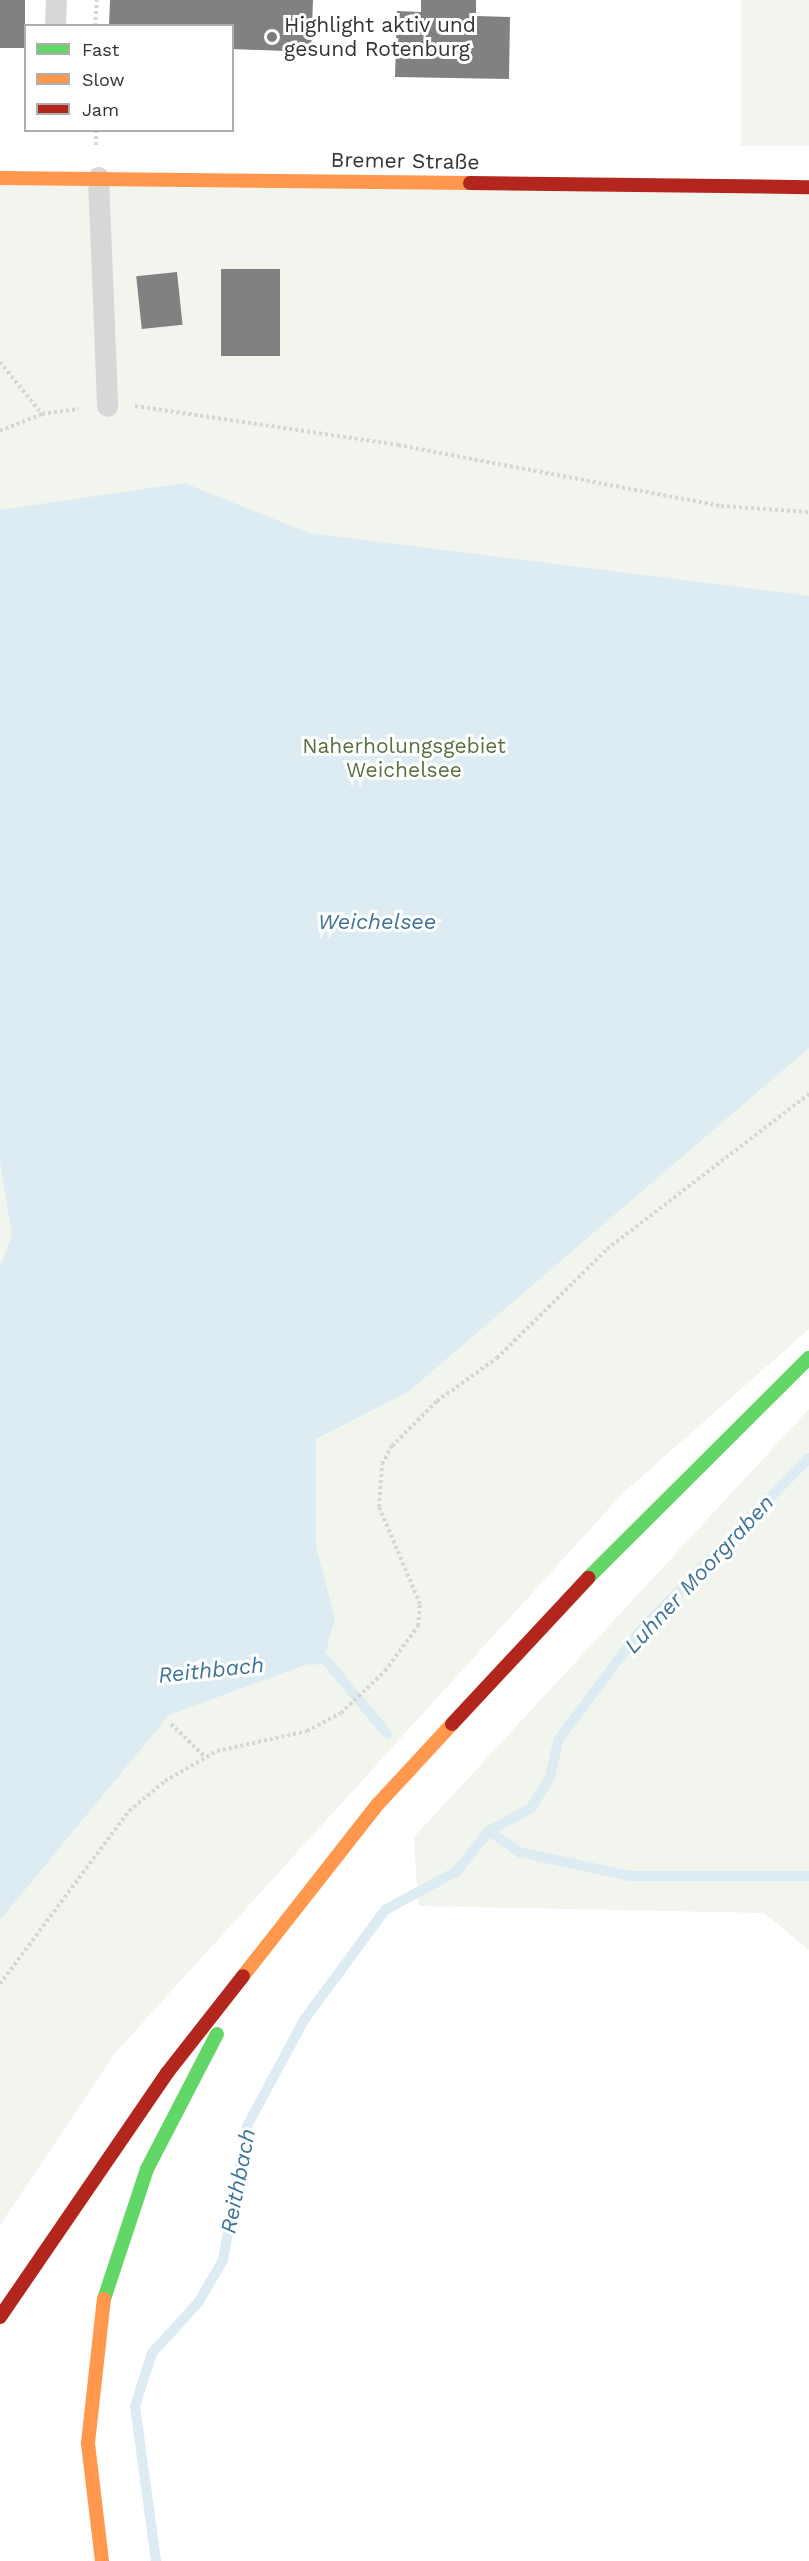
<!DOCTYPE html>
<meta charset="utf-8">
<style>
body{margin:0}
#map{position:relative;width:809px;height:2561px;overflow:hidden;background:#fff;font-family:"Work Sans",sans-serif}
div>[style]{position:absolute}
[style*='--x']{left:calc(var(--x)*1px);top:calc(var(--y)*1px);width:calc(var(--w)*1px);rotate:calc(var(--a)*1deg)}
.green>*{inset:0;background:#f1f5ed;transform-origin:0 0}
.water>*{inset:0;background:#ddebf3}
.stream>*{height:10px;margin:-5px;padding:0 5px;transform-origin:5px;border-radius:5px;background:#ddebf3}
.building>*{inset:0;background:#818181;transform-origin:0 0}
.path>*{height:4px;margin-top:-2px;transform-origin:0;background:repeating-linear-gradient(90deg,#d6d6d6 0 3px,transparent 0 6px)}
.lane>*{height:21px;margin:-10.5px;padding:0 10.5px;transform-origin:10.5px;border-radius:10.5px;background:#d7d7d7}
.fast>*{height:14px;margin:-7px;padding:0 7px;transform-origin:7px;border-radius:7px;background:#63d668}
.slow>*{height:14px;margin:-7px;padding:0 7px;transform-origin:7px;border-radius:7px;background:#ff974d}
.jam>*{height:14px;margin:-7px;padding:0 7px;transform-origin:7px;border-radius:7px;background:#b3261e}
.dots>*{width:16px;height:16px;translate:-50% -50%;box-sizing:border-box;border:3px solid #fff;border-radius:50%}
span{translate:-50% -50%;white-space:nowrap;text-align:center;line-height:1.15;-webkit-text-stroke:6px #fff;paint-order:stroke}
.poi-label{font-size:21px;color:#333}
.left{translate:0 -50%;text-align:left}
.street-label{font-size:21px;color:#333}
.park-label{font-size:21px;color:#56703f}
.water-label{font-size:22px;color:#3f7597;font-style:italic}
.legend{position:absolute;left:24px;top:24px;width:210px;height:108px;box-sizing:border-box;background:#fff;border:2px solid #adadad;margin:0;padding:8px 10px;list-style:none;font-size:18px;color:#333}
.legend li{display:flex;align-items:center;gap:12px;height:30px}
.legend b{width:30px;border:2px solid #adadad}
</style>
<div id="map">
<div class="green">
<div style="left:741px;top:0;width:68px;height:146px"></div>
<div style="clip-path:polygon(0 178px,809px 187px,809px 1329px,623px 1493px,116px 2052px,0 2225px)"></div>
<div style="clip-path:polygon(809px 1409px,809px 1950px,764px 1913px,418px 1906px,414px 1837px)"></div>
</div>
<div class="water">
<div style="clip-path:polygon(184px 483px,309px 533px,809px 596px,809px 1048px,408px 1392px,316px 1439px,316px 1547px,335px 1618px,324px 1658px,169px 1715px,0 1920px,0 1267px,12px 1235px,0 1161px,0 510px)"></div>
</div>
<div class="stream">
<div style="--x:312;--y:1660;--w:12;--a:-9"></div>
<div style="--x:324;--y:1658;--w:99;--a:50.3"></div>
<div style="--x:489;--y:1831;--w:37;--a:35"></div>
<div style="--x:519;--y:1852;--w:114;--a:12.2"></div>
<div style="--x:630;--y:1876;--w:179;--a:0"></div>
<div style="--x:156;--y:2561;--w:156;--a:-97.7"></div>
<div style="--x:135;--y:2406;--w:56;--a:-72.2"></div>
<div style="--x:152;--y:2353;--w:68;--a:-47.4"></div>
<div style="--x:198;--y:2303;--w:50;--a:-59.8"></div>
<div style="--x:223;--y:2260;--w:136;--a:-79.8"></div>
<div style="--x:247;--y:2126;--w:120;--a:-61.7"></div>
<div style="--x:304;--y:2020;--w:137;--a:-53.6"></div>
<div style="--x:385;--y:1910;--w:82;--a:-28.4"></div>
<div style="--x:457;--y:1871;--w:51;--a:-51.3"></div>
<div style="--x:489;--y:1831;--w:48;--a:-28.7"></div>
<div style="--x:531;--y:1808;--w:36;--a:-58"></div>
<div style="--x:550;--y:1777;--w:39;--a:-77"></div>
<div style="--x:559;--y:1739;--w:134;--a:-53.2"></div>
<div style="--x:639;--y:1632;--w:243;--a:-45.7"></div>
</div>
<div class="building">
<div style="left:0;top:0;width:25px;height:48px"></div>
<div style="clip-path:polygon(110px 0,313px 0,311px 52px,232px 49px,232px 26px,109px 26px)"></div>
<div style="clip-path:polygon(421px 0,476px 0,476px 16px,510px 17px,509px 79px,395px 77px,397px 11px,421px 12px)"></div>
<div style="left:280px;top:269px;width:87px;height:59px;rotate:90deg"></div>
<div style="left:177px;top:272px;width:53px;height:41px;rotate:84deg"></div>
</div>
<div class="path">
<div style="--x:95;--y:26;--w:26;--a:-86"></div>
<div style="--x:96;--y:130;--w:15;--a:90"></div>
<div style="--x:0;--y:362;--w:67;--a:51.1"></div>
<div style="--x:135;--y:406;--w:266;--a:8.4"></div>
<div style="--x:398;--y:445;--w:329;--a:10.7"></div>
<div style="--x:721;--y:506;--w:88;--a:3.9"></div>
<div style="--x:0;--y:431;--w:45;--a:-22"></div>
<div style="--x:42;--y:414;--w:37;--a:-8"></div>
<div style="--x:171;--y:1724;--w:47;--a:44.1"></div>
<div style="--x:0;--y:1984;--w:216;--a:-53.3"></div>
<div style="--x:129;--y:1811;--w:47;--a:-39.8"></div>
<div style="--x:165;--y:1781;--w:60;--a:-30"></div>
<div style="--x:217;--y:1751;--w:92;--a:-12.5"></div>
<div style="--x:307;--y:1731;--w:38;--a:-28"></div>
<div style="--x:341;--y:1713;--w:61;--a:-43.7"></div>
<div style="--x:385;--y:1671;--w:56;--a:-53.7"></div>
<div style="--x:418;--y:1626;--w:22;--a:-85"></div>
<div style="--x:420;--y:1604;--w:105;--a:-112.9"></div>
<div style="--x:379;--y:1507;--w:43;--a:-86"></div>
<div style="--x:382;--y:1464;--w:21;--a:-61"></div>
<div style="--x:392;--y:1446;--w:64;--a:-45"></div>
<div style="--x:437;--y:1401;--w:74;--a:-35.6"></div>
<div style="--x:497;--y:1358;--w:155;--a:-44.7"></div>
<div style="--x:607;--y:1249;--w:255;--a:-37.5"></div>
</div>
<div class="lane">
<div style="--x:55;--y:26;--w:26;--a:-88"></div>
<div style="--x:98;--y:177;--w:229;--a:87.7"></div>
</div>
<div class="fast">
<div style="--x:588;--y:1578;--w:312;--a:-44.9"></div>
<div style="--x:104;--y:2299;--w:137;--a:-71.7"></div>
<div style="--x:147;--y:2169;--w:152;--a:-62.6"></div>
</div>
<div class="slow">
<div style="--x:0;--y:178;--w:470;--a:0.6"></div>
<div style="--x:243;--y:1976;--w:219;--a:-51.9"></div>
<div style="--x:378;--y:1804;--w:109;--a:-47.2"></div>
<div style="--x:102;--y:2561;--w:119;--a:-96.8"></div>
<div style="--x:88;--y:2443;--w:145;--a:-83.7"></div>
</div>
<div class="jam">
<div style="--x:470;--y:183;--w:339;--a:0.7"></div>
<div style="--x:452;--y:1724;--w:200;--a:-47"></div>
<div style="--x:0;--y:2317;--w:296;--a:-55.6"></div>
<div style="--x:167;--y:2073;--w:123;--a:-51.9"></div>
</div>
<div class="dots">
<div style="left:272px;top:37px;background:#7a7a7a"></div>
</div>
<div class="poi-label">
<span class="left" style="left:284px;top:37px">Highlight aktiv und<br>gesund Rotenburg</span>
</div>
<div class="street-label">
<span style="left:405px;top:161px;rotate:1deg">Bremer Straße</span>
</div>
<div class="park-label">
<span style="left:404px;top:758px">Naherholungsgebiet<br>Weichelsee</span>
</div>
<div class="water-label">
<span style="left:377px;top:922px">Weichelsee</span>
<span style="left:699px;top:1574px;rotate:-47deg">Luhner Moorgraben</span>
<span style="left:211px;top:1670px;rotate:-6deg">Reithbach</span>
<span style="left:238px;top:2181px;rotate:-79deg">Reithbach</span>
</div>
<ul class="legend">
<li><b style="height:8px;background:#63d668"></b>Fast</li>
<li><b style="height:8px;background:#ff974d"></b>Slow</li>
<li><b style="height:8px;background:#b3261e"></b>Jam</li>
</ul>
</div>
